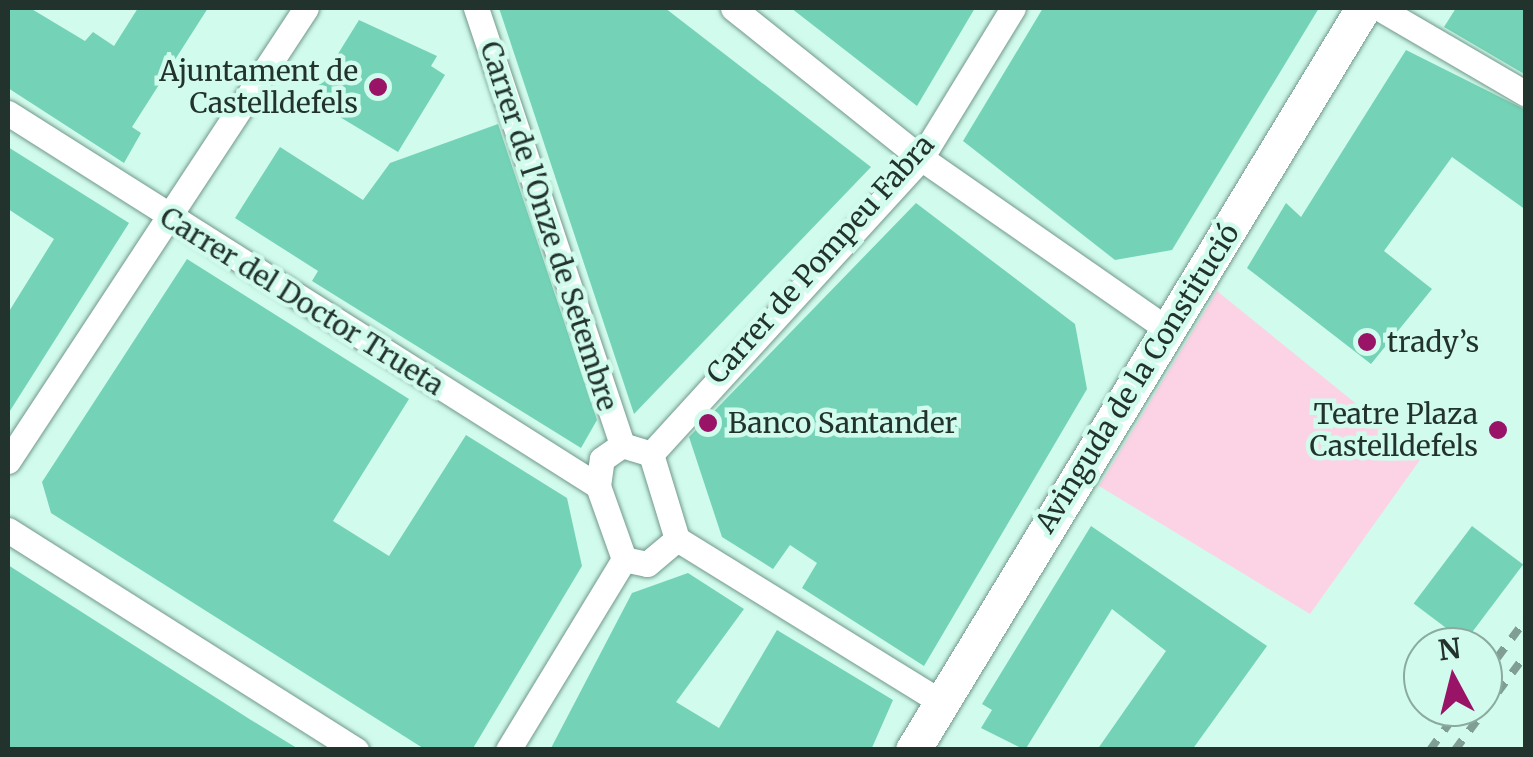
<!DOCTYPE html>
<meta charset="utf-8">
<style>
body{margin:0}
#map{position:relative;width:1533px;height:757px;overflow:hidden;background:#d1fbec;font-family:Merriweather,serif}
div>[style]{position:absolute}
[style*='--x']{left:calc(var(--x)*1px);top:calc(var(--y)*1px);width:calc(var(--w)*1px);rotate:calc(var(--a)*1deg)}
.green>*{inset:0;background:#fcd3e5}
.building>*{inset:0;background:#74d3b7;transform-origin:0 0}
.roads{filter:drop-shadow(0 0 2px #71988b) drop-shadow(0 0 2px #71988b)}
.street>*{height:25px;margin:-12.5px;padding:0 12.5px;transform-origin:12.5px;border-radius:12.5px;background:#fff}
.secondary>*{height:35px;margin:-17.5px;padding:0 17.5px;transform-origin:17.5px;border-radius:17.5px;background:#fff}
.rail>*{height:8px;margin-top:-4px;transform-origin:0;background:repeating-linear-gradient(90deg,#809e94 0 12px,transparent 0 24px)}
.dots>*{width:28px;height:28px;translate:-50% -50%;box-sizing:border-box;border:5px solid #d1fbec;border-radius:50%}
span{translate:-50% -50%;white-space:nowrap;text-align:center;line-height:1.15;-webkit-text-stroke:9px #d1fbec;paint-order:stroke}
.poi-label{font-size:28px;color:#22322d}
.right{translate:-100% -50%;text-align:right}
.left{translate:0 -50%;text-align:left}
.street-label{font-size:28px;color:#22322d}
.frame{position:absolute;inset:0;border:10px solid #22322d;pointer-events:none}
.north{position:absolute;left:1403px;top:627px;width:100px;height:100px;box-sizing:border-box;background:#d1fbec;border:2px solid #8baba0;border-radius:50%;rotate:353deg;font-size:28px;font-weight:700;line-height:40px;text-align:center;color:#22322d}
.north::after{content:'';display:block;margin:auto;width:35px;height:45px;background:#991367;clip-path:polygon(50% 0,100% 100%,50% 72%,0 100%)}
</style>
<div id="map">
<div class="green">
<div style="clip-path:polygon(1217px 291px,1422px 457px,1310px 614px,1099px 486px)"></div>
</div>
<div class="building">
<div style="clip-path:polygon(8px 8px,30px 8px,85px 41px,93px 32px,114px 46px,138px 8px,208px 8px,132px 127px,141px 133px,124px 163px,8px 88px)"></div>
<div style="clip-path:polygon(499px 8px,665px 8px,871px 167px,634px 414px)"></div>
<div style="clip-path:polygon(791px 8px,975px 8px,917px 106px)"></div>
<div style="clip-path:polygon(1043px 8px,1319px 8px,1172px 250px,1115px 260px,963px 141px)"></div>
<div style="clip-path:polygon(1456px 8px,1526px 8px,1526px 75px,1444px 27px)"></div>
<div style="clip-path:polygon(359px 20px,437px 56px,431px 66px,445px 75px,398px 152px,310px 99px)"></div>
<div style="clip-path:polygon(1406px 50px,1526px 110px,1526px 210px,1452px 157px,1384px 251px,1432px 289px,1371px 364px,1247px 268px,1286px 203px,1301px 217px)"></div>
<div style="clip-path:polygon(498px 124px,597px 420px,581px 448px,312px 281px,318px 271px,235px 218px,280px 147px,363px 200px,390px 163px)"></div>
<div style="clip-path:polygon(8px 147px,129px 223px,8px 414px,8px 313px,54px 239px,8px 209px)"></div>
<div style="clip-path:polygon(916px 203px,1075px 324px,1087px 389px,924px 666px,802px 588px,817px 563px,790px 545px,773px 569px,722px 537px,689px 437px)"></div>
<div style="clip-path:polygon(187px 259px,409px 399px,333px 521px,389px 556px,466px 435px,567px 498px,582px 566px,472px 750px,426px 750px,51px 513px,42px 482px)"></div>
<div style="clip-path:polygon(1091px 526px,1267px 646px,1192px 750px,1097px 750px,1166px 651px,1112px 609px,1025px 750px,981px 728px,992px 710px,982px 704px)"></div>
<div style="left:1472px;top:526px;width:64px;height:97px;rotate:37deg"></div>
<div style="clip-path:polygon(8px 565px,251px 720px,300px 750px,8px 750px)"></div>
<div style="clip-path:polygon(688px 573px,744px 609px,676px 702px,719px 728px,777px 630px,893px 700px,871px 750px,550px 750px,632px 593px)"></div>
</div>
<div class="roads">
<div class="street">
<div style="--x:476;--y:8;--w:461;--a:71.5"></div>
<div style="--x:733;--y:8;--w:241;--a:38.6"></div>
<div style="--x:921;--y:158;--w:296;--a:34.8"></div>
<div style="--x:1379;--y:8;--w:170;--a:30.3"></div>
<div style="--x:8;--y:113;--w:698;--a:32.3"></div>
<div style="--x:622;--y:445;--w:30;--a:17"></div>
<div style="--x:651;--y:454;--w:89;--a:73"></div>
<div style="--x:677;--y:539;--w:39;--a:140"></div>
<div style="--x:647;--y:564;--w:24;--a:-168"></div>
<div style="--x:624;--y:559;--w:77;--a:-109.6"></div>
<div style="--x:598;--y:486;--w:27;--a:-82"></div>
<div style="--x:602;--y:459;--w:24;--a:-35"></div>
<div style="--x:651;--y:454;--w:401;--a:-47.6"></div>
<div style="--x:921;--y:158;--w:176;--a:-58.5"></div>
<div style="--x:8;--y:461;--w:542;--a:-56.66"></div>
<div style="--x:8;--y:530;--w:412;--a:32.3"></div>
<div style="--x:677;--y:539;--w:308;--a:31.7"></div>
<div style="--x:508;--y:750;--w:223;--a:-58.7"></div>
</div>
<div class="secondary">
<div style="--x:913;--y:750;--w:868;--a:-58.76"></div>
</div>
</div>
<div class="rail">
<div style="--x:1483;--y:677;--w:72;--a:-53.4"></div>
<div style="--x:1430;--y:750;--w:53;--a:-54.2"></div>
<div style="--x:1455;--y:750;--w:119;--a:-53.5"></div>
</div>
<div class="dots">
<div style="left:378px;top:87px;background:#991367"></div>
<div style="left:1367px;top:342px;background:#991367"></div>
<div style="left:708px;top:423px;background:#991367"></div>
<div style="left:1498px;top:430px;background:#991367"></div>
</div>
<div class="poi-label">
<span class="right" style="left:358px;top:87px">Ajuntament de<br>Castelldefels</span>
<span class="left" style="left:1387px;top:342px">trady’s</span>
<span class="right" style="left:1478px;top:430px">Teatre Plaza<br>Castelldefels</span>
<span class="left" style="left:728px;top:423px">Banco Santander</span>
</div>
<div class="street-label">
<span style="left:549px;top:226px;rotate:72deg">Carrer de l'Onze de Setembre</span>
<span style="left:820px;top:259px;rotate:-48deg">Carrer de Pompeu Fabra</span>
<span style="left:302px;top:301px;rotate:32deg">Carrer del Doctor Trueta</span>
<span style="left:1137px;top:378px;rotate:-58deg">Avinguda de la Constitució</span>
</div>
<div class="frame"></div>
<div class="north">N</div>
</div>
